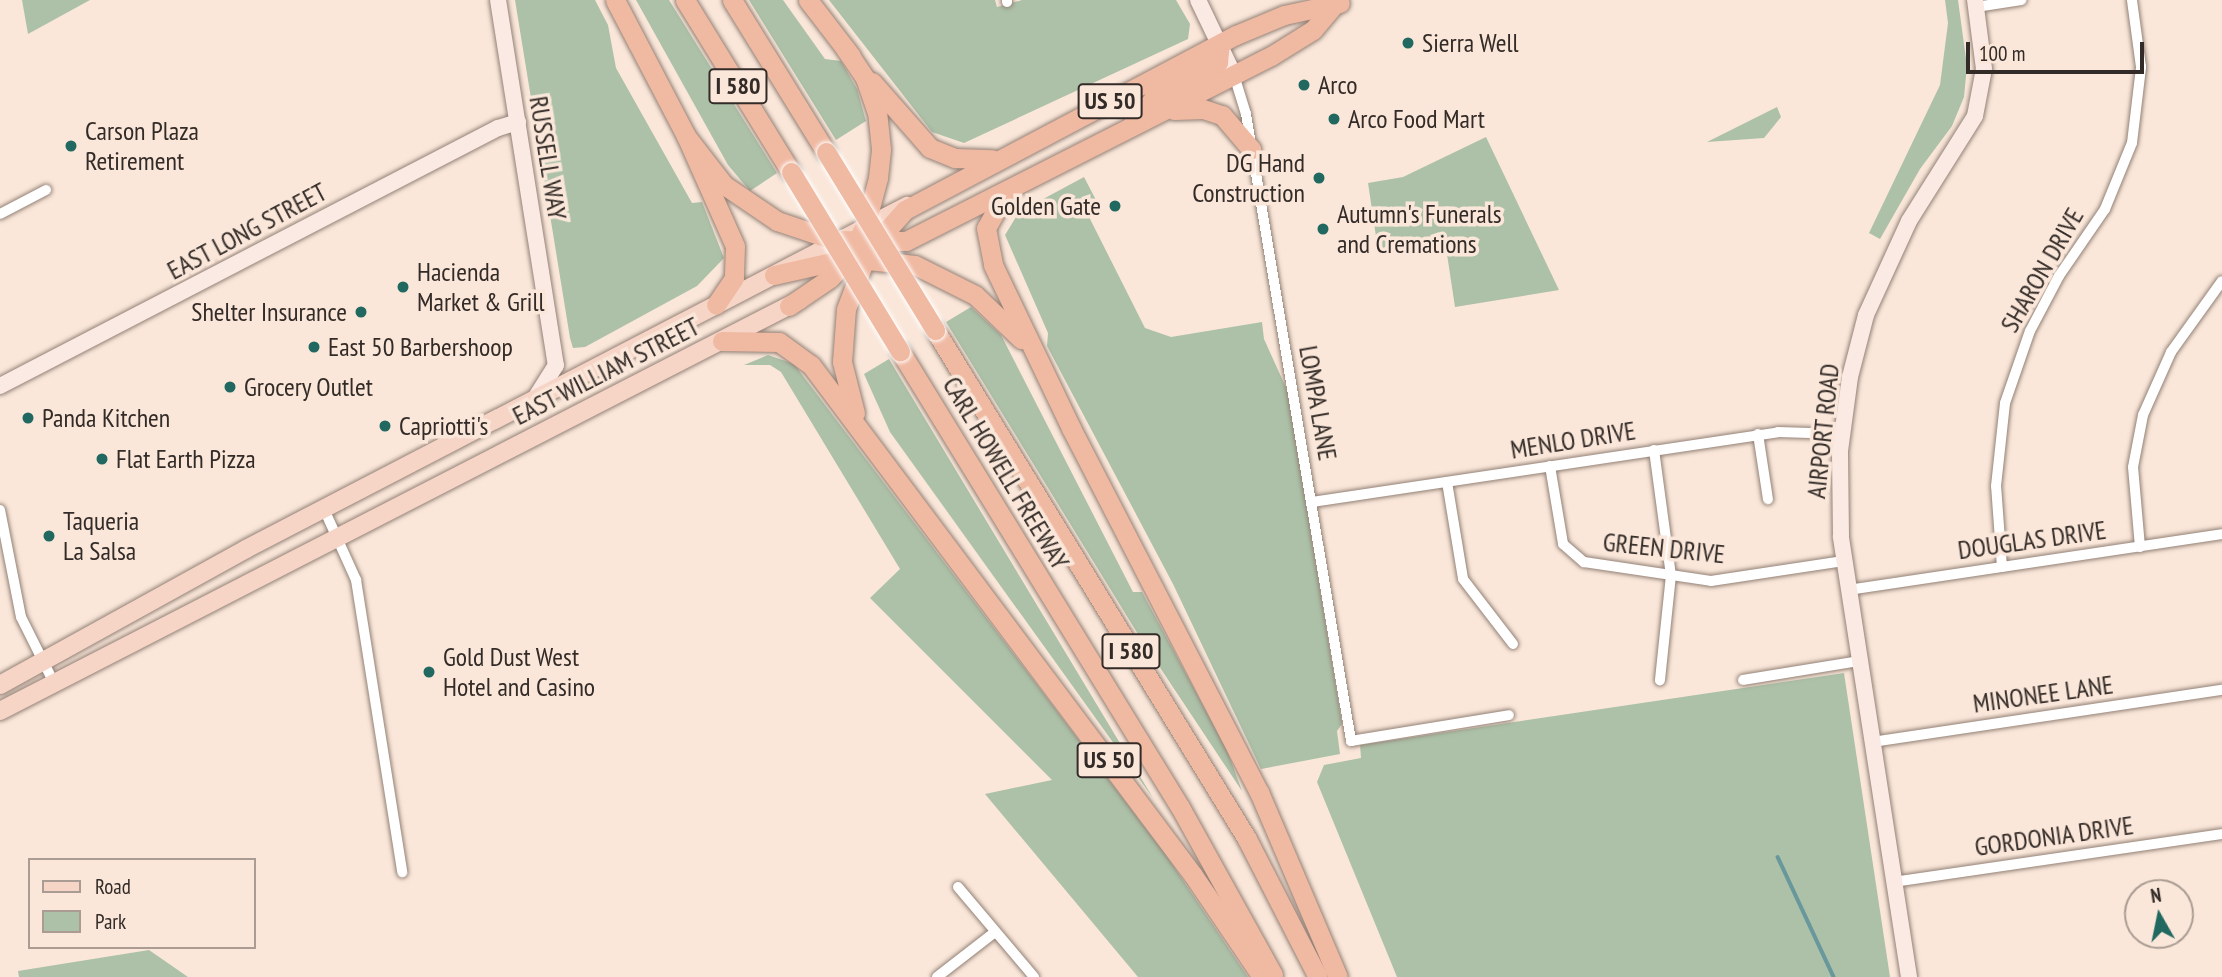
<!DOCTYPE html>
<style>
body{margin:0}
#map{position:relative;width:2222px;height:977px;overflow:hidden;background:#fae7da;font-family:"PT Sans Narrow",sans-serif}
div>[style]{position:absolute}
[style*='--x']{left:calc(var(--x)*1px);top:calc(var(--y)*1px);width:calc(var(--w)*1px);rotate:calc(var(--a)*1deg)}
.green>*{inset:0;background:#acc1a8}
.stream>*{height:3.5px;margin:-1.75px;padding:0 1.75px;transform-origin:1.75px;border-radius:1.75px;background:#69989c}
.roads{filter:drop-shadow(0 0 2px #938176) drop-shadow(0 0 2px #938176)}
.street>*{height:10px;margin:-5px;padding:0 5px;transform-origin:5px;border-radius:5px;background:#fff}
.secondary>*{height:16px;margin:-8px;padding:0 8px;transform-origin:8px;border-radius:8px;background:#faeae3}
.primary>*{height:18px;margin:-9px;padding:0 9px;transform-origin:9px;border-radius:9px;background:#f6d5c7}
.highway>*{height:19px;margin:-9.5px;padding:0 9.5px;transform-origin:9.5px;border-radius:9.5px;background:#f0b9a2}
.bridges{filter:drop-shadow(0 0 2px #fff) drop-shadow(0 0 2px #fff)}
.highway-bridge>*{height:19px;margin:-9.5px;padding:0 9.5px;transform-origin:9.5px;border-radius:9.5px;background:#f0b9a2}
.dots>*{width:19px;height:19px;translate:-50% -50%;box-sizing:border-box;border:4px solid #fae7da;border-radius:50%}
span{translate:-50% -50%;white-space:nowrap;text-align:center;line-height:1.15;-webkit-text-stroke:7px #fae7da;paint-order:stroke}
.shield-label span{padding:2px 5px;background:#fae7da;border:2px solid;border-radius:5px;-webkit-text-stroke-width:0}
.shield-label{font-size:24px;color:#332b27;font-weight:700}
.poi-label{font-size:26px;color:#332b27}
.left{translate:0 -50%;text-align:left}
.right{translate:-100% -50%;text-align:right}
.street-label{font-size:26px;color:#332b27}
.legend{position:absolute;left:28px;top:858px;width:228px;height:91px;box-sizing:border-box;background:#fae7da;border:2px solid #aa9c92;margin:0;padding:9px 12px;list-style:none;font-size:21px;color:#332b27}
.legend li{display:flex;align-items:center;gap:14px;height:35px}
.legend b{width:35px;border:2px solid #aa9c92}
.north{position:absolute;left:2124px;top:879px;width:70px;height:70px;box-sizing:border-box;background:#fae7da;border:2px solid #aa9c92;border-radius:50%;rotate:351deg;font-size:19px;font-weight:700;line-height:28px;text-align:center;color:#332b27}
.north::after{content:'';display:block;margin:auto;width:24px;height:32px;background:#216960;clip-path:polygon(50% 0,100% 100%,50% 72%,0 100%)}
.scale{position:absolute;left:1966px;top:42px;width:178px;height:32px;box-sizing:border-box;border:4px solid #332b27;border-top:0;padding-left:9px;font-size:21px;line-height:24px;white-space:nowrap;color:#332b27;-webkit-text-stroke:5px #fae7da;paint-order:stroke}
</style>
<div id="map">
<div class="green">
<div style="clip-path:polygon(22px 0,90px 0,28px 34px)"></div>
<div style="clip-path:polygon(515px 0,595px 0,608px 25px,616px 68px,692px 203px,702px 202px,724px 258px,697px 286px,585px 347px,573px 348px,570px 338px)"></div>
<div style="clip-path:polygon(636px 0,669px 0,777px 173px,750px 191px,728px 165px)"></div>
<div style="clip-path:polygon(749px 0,783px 0,825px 59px,841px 61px,857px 89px,866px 121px,836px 140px)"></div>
<div style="clip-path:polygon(829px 0,995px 0,997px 7px,1022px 0,1176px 0,1190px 24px,1188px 39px,964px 143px,932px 132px)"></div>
<div style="clip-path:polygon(1945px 0,1958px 0,1967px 66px,1964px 97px,1952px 126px,1920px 169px,1880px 239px,1869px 233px,1940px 85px,1948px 23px)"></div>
<div style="clip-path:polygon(1777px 107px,1781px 117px,1764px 138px,1707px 142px)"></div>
<div style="clip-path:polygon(1486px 137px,1559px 290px,1455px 307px,1445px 241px,1378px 250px,1368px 183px,1403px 177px)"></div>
<div style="clip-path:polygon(1084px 177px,1097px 202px,1085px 209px,1145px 328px,1171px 337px,1262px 322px,1264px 339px,1288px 392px,1342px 724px,1337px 731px,1340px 754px,1261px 769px,1173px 584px,1047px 346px,1048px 333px,1005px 235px,1019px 212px)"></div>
<div style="clip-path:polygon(971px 307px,1001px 335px,1133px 592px,1142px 592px,1227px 750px,1242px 791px,1141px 639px,946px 322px)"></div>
<div style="clip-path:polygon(768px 355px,794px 364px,1166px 855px,1248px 977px,1138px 977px,985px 794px,1052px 780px,870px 598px,900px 569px,781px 372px,770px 365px,744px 365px)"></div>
<div style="clip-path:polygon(889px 359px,1153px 798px,890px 432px,864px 374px)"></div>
<div style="clip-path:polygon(1844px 673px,1890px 977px,1397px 977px,1317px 782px,1324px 765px,1361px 758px,1360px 745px)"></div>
<div style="clip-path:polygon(149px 950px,188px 977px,19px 977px,18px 971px)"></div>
</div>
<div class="stream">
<div style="--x:1778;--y:857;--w:132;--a:65"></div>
</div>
<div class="roads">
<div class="street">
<div style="--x:1007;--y:0;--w:2;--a:90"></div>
<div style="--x:1976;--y:7;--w:46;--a:-8.8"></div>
<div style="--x:1234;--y:75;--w:41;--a:72.9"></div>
<div style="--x:1246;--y:114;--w:636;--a:80.49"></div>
<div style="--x:1351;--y:741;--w:160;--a:-9.3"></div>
<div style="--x:0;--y:214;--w:52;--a:-27.6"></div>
<div style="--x:1758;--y:434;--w:66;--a:81.3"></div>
<div style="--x:1654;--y:450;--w:126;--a:82.3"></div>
<div style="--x:1671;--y:575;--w:106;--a:96"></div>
<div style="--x:1550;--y:466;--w:79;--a:80.5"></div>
<div style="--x:1563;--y:544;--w:28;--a:41"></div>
<div style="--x:1584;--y:562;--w:128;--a:8.5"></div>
<div style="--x:1711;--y:581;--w:134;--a:-8.6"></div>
<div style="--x:1447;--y:482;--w:98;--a:80.6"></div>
<div style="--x:1463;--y:579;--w:82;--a:52.4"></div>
<div style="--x:1312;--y:502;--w:471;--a:-8.5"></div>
<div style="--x:1778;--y:432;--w:64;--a:1.8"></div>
<div style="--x:324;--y:509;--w:78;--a:65.7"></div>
<div style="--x:356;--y:580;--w:296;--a:81"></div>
<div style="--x:0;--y:510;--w:109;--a:78.9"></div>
<div style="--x:21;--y:617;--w:74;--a:63.4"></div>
<div style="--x:2140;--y:547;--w:80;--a:-95"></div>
<div style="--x:2133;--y:467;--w:53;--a:-79.1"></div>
<div style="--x:2143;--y:415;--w:69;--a:-66"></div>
<div style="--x:2171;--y:352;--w:87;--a:-54.3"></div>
<div style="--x:2002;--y:567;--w:81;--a:-94.2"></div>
<div style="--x:1996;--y:486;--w:83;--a:-83.8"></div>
<div style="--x:2005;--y:403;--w:76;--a:-70.9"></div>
<div style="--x:2030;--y:331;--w:62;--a:-62.2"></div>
<div style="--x:2059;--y:276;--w:81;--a:-55.5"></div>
<div style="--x:2105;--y:209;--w:71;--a:-67.8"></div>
<div style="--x:2132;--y:143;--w:77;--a:-83.2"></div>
<div style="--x:2141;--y:67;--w:68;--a:-97.7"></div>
<div style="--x:1848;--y:590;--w:378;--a:-8.5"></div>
<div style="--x:1743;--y:680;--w:118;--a:-9.3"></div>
<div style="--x:1872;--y:742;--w:354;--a:-8.5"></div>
<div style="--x:1893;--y:882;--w:332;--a:-8.3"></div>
<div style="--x:958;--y:887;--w:118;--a:49.8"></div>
<div style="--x:937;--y:977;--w:73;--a:-37.8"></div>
</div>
<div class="secondary">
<div style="--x:498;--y:0;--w:370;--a:81"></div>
<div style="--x:556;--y:365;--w:41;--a:122.2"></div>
<div style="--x:1198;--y:0;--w:83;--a:64.4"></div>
<div style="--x:0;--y:386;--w:561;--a:-27.39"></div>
<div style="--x:498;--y:128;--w:21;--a:-17"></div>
<div style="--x:1909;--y:977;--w:446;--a:-98.8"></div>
<div style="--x:1841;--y:536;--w:85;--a:-90.7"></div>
<div style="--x:1840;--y:451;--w:75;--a:-82.3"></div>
<div style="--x:1850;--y:377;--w:64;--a:-75.5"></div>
<div style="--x:1866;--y:315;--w:103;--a:-65.4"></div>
<div style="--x:1909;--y:221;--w:124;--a:-57.8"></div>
<div style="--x:1975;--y:116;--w:48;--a:-79.2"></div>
<div style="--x:1984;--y:69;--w:70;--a:-97.4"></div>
</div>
<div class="primary">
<div style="--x:0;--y:685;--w:281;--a:-28.9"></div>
<div style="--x:246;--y:549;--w:745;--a:-27.43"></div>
<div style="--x:0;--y:711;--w:899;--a:-27.19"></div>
</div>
<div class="highway">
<div style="--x:615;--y:0;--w:153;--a:62.4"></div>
<div style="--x:686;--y:136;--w:120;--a:66"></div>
<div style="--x:735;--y:246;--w:32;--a:92"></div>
<div style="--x:734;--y:278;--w:32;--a:124"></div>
<div style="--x:685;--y:0;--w:202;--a:58.4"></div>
<div style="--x:732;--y:0;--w:179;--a:58.3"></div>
<div style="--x:808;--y:0;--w:71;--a:52.5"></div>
<div style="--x:872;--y:82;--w:88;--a:48.7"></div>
<div style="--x:930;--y:148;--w:27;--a:22"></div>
<div style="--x:955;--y:158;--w:37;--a:2"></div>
<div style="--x:1174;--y:110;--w:29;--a:-2"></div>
<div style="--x:1203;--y:109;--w:20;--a:18"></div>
<div style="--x:1222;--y:115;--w:45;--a:49.5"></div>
<div style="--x:1131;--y:126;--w:38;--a:-51"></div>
<div style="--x:1155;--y:96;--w:72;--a:-28.4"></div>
<div style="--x:1218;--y:62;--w:18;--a:-84"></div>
<div style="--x:686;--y:136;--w:62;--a:52.2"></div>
<div style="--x:724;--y:185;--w:64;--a:34.2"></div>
<div style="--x:777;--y:221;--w:60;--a:18.4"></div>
<div style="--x:834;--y:240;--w:72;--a:0.8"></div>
<div style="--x:906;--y:241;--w:409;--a:-26.9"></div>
<div style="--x:1271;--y:56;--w:49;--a:-31.8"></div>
<div style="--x:1313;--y:30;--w:31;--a:-50"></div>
<div style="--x:1005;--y:194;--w:39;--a:119"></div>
<div style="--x:986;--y:228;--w:38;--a:79"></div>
<div style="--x:993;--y:265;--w:181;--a:64.4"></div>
<div style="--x:1071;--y:428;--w:410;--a:62.7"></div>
<div style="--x:1259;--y:792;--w:201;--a:66.9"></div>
<div style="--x:774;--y:275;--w:77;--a:-12.8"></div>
<div style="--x:849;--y:258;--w:66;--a:6.1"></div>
<div style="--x:915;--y:265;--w:67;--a:26.6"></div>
<div style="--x:975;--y:295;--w:64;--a:43.7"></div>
<div style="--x:789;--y:306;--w:50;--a:-34.3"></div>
<div style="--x:830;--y:278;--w:28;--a:-46"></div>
<div style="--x:849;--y:258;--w:39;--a:-64"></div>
<div style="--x:866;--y:223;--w:47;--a:-75.1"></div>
<div style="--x:878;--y:178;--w:29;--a:-84"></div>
<div style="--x:881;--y:149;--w:36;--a:-96"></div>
<div style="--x:877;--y:113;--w:37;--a:-109"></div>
<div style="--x:865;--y:78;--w:36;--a:-124"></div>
<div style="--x:935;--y:330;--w:597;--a:58.49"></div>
<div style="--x:1247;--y:839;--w:155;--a:62.8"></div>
<div style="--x:722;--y:341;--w:57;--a:1"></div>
<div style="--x:779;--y:342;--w:39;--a:36"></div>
<div style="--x:811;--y:365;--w:637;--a:53.17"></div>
<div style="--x:1193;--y:875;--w:123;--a:55.9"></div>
<div style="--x:900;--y:351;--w:535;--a:58.45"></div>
<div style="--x:1180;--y:807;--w:192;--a:61"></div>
<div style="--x:855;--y:413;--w:53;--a:-104.3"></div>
<div style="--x:842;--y:362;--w:53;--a:-85.7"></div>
<div style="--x:846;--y:309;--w:62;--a:-69.2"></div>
<div style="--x:868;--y:251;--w:55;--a:-47.9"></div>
<div style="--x:905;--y:210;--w:374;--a:-27.9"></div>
<div style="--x:1236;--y:35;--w:52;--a:-22.6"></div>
<div style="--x:1284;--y:15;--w:57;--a:-12.1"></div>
</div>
</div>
<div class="bridges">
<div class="highway-bridge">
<div style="--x:826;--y:152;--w:209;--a:58.5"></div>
<div style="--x:791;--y:172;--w:210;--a:58.7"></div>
</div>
</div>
<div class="dots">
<div style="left:1408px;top:43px;background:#216960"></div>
<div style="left:1304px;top:85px;background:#216960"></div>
<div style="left:1334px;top:119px;background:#216960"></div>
<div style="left:71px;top:146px;background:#216960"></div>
<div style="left:1319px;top:178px;background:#216960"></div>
<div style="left:1115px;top:206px;background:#216960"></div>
<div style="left:1323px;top:229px;background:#216960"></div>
<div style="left:403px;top:287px;background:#216960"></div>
<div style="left:361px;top:312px;background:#216960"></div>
<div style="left:314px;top:347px;background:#216960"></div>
<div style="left:230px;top:387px;background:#216960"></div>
<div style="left:28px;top:418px;background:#216960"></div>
<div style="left:385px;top:426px;background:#216960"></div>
<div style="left:102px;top:459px;background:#216960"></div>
<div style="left:49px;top:536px;background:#216960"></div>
<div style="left:429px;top:672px;background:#216960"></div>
</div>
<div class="shield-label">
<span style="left:738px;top:86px">I 580</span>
<span style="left:1110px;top:101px">US 50</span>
<span style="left:1131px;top:651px">I 580</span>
<span style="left:1109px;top:760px">US 50</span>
</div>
<div class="poi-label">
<span class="left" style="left:1422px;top:43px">Sierra Well</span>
<span class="left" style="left:1318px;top:85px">Arco</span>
<span class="left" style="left:1348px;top:119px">Arco Food Mart</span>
<span class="left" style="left:85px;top:146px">Carson Plaza<br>Retirement</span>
<span class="right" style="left:1305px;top:178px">DG Hand<br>Construction</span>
<span class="right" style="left:1101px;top:206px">Golden Gate</span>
<span class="left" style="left:1337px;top:229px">Autumn's Funerals<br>and Cremations</span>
<span class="left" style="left:417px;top:287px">Hacienda<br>Market &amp; Grill</span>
<span class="right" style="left:347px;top:312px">Shelter Insurance</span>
<span class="left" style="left:328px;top:347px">East 50 Barbershoop</span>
<span class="left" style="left:244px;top:387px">Grocery Outlet</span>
<span class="left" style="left:42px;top:418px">Panda Kitchen</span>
<span class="left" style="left:399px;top:426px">Capriotti's</span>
<span class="left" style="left:116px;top:459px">Flat Earth Pizza</span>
<span class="left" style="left:63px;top:536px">Taqueria<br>La Salsa</span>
<span class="left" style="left:443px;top:672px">Gold Dust West<br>Hotel and Casino</span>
</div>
<div class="street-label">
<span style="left:548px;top:158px;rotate:81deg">RUSSELL WAY</span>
<span style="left:247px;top:231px;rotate:-28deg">EAST LONG STREET</span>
<span style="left:2042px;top:270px;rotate:-60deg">SHARON DRIVE</span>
<span style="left:606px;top:371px;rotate:-27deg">EAST WILLIAM STREET</span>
<span style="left:1318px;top:403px;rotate:80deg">LOMPA LANE</span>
<span style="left:1823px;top:431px;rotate:-84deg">AIRPORT ROAD</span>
<span style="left:1573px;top:440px;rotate:-9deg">MENLO DRIVE</span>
<span style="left:1006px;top:473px;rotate:59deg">CARL HOWELL FREEWAY</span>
<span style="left:2032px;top:540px;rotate:-8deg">DOUGLAS DRIVE</span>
<span style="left:1664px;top:548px;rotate:6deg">GREEN DRIVE</span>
<span style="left:2043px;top:694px;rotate:-8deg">MINONEE LANE</span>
<span style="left:2054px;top:836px;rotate:-8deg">GORDONIA DRIVE</span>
</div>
<ul class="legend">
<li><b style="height:9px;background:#f6d5c7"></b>Road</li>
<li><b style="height:19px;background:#acc1a8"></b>Park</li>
</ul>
<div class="north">N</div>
<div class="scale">100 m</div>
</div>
